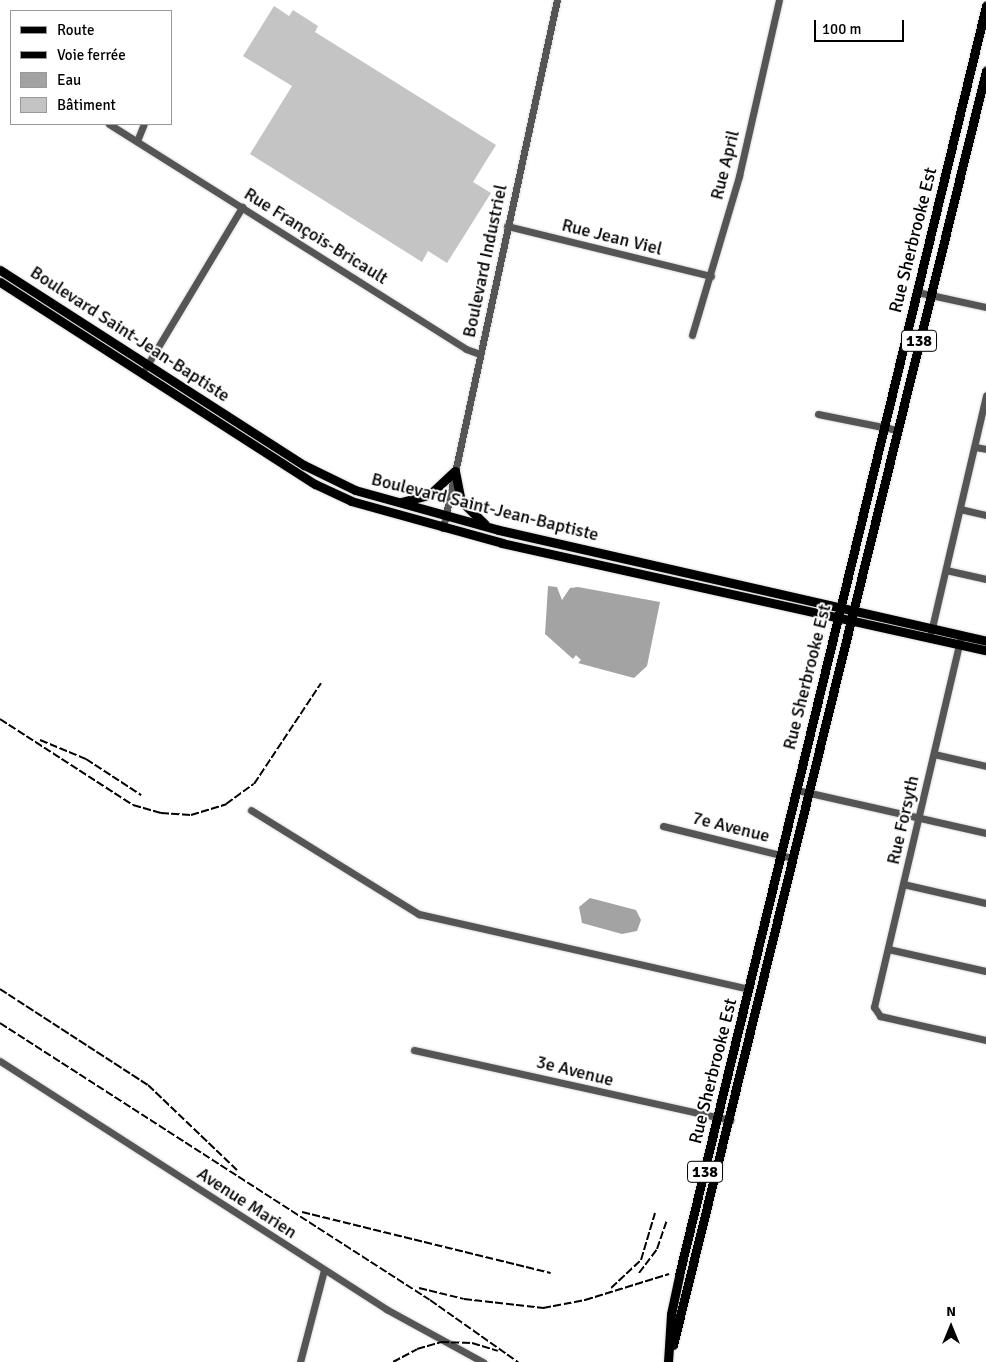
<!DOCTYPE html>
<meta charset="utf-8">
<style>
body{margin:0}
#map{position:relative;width:986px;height:1362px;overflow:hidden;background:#fff;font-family:Signika,sans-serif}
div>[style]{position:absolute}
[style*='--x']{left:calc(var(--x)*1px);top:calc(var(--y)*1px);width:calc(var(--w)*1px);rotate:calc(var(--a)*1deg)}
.water>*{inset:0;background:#a3a3a3}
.building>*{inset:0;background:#c4c4c4}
.roads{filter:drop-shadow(0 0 1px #dbdbdb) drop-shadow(0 0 1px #dbdbdb)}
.minor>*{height:7px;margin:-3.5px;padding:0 3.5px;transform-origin:3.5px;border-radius:3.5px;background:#555}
.major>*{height:9px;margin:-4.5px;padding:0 4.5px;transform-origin:4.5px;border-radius:4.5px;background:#000}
.rail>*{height:2px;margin-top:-1px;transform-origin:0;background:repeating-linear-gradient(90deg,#000 0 8px,transparent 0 10.5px)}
span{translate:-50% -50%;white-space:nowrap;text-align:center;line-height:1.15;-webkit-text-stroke:4px #fff;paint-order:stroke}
.shield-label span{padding:1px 4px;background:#fff;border:1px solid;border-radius:4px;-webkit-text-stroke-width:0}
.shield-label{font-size:16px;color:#000;font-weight:700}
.street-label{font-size:18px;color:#000}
.legend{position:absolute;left:10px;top:10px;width:162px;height:115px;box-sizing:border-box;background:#fff;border:1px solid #999;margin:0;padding:6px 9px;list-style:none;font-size:15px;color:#000}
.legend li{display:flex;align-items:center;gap:10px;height:25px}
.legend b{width:25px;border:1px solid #999}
.north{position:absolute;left:926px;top:1302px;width:50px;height:50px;-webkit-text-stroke:4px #fff;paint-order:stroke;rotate:0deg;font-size:14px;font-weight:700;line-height:20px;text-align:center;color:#000}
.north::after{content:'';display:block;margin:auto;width:18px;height:22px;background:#000;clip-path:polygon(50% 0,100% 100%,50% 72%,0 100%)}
.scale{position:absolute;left:814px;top:20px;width:90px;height:22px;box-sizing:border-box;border:2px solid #000;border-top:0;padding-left:6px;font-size:15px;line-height:18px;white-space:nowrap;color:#000;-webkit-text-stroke:4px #fff;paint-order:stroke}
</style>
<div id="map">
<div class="water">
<div style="clip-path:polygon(548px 586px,557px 587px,562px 600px,570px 588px,578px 587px,660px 602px,647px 666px,634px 678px,578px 663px,581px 660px,576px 655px,573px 659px,545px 634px)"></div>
<div style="clip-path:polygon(590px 898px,636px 910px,641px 920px,637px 931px,622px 934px,582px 923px,579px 907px)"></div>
</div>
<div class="building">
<div style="clip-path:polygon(274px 6px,289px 16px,293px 10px,318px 26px,315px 32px,496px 145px,473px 182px,491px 193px,447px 263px,428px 251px,422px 262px,250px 154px,292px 86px,243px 56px)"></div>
</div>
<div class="roads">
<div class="minor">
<div style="--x:109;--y:124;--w:422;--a:32.2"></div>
<div style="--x:466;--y:349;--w:15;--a:20"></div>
<div style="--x:137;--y:141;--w:18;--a:-68"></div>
<div style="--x:507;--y:226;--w:210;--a:13.8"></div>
<div style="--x:917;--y:292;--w:71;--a:12.3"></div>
<div style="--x:692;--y:335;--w:166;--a:-73.5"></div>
<div style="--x:739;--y:176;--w:180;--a:-77.2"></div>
<div style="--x:146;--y:367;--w:187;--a:-59"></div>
<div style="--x:818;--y:414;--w:81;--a:11.4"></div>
<div style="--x:975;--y:447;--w:11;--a:10"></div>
<div style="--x:960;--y:509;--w:27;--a:13"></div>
<div style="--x:443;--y:528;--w:540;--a:-77.82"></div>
<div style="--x:946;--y:570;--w:41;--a:12.7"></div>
<div style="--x:931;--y:632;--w:243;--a:-76.9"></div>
<div style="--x:961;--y:636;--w:381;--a:103.2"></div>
<div style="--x:874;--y:1007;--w:11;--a:56"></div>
<div style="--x:880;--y:1016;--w:109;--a:12.8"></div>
<div style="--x:934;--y:754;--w:53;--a:13"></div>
<div style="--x:797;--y:790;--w:194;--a:12.8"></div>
<div style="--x:251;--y:810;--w:198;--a:31.8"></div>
<div style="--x:419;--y:914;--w:338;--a:12.8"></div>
<div style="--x:663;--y:826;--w:133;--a:13.9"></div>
<div style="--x:903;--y:884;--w:85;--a:12.9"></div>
<div style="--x:888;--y:949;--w:100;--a:12.7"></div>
<div style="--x:414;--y:1050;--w:324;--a:12.5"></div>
<div style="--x:0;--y:1061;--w:459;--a:32.7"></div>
<div style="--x:386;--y:1309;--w:111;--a:28.7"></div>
<div style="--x:300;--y:1362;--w:95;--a:-75.4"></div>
</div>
<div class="major">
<div style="--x:0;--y:270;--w:361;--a:32.7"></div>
<div style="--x:304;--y:465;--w:57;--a:26.1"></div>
<div style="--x:355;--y:490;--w:149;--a:15.5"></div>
<div style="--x:499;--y:530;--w:499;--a:12.8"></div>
<div style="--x:0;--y:282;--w:374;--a:32.7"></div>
<div style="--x:315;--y:484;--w:40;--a:25"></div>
<div style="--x:351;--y:501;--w:157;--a:15.5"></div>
<div style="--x:502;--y:543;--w:496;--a:12.5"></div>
<div style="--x:455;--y:471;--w:31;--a:79"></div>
<div style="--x:461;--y:501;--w:33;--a:44"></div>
<div style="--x:401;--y:502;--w:29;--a:-14"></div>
<div style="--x:429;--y:495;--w:35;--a:-43"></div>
<div style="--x:673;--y:1345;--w:1312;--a:-76.2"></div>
<div style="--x:668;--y:1362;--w:48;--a:-86.4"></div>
<div style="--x:671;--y:1314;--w:40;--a:-78"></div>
<div style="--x:679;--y:1275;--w:1306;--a:-76.4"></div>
</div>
</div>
<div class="rail">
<div style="--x:0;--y:719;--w:158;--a:32.9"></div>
<div style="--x:133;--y:805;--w:29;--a:16"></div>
<div style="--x:161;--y:813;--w:30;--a:4"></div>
<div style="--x:191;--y:815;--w:37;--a:-17"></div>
<div style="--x:226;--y:804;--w:34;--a:-36"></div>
<div style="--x:254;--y:784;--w:121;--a:-56.4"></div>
<div style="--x:40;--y:740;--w:50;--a:22.4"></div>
<div style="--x:86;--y:759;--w:66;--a:33.2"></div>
<div style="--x:0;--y:989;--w:176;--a:33"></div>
<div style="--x:148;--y:1085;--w:123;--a:43.7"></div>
<div style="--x:0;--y:1023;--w:511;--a:32.79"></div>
<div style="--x:430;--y:1300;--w:108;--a:35.2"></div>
<div style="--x:302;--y:1212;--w:256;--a:13.8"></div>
<div style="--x:639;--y:1273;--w:30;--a:-53"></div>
<div style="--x:657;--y:1249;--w:31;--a:-71"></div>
<div style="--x:419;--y:1288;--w:46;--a:13.7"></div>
<div style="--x:464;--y:1299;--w:80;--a:6.5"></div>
<div style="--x:543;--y:1308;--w:43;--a:-10.8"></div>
<div style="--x:585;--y:1300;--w:88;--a:-17.2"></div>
<div style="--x:611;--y:1288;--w:41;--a:-43"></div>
<div style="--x:641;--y:1260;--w:49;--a:-73.4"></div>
<div style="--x:393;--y:1362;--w:27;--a:-28"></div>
<div style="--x:417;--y:1349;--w:25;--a:-16"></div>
<div style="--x:441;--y:1342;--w:31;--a:2"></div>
<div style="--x:472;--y:1343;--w:27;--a:17"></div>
</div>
<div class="shield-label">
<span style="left:919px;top:341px">138</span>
<span style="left:705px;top:1172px">138</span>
</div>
<div class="street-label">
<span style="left:725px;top:165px;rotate:-76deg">Rue April</span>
<span style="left:316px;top:236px;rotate:32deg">Rue François-Bricault</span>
<span style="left:612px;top:237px;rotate:14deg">Rue Jean Viel</span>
<span style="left:913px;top:240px;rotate:-76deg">Rue Sherbrooke Est</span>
<span style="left:485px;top:261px;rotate:-78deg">Boulevard Industriel</span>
<span style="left:130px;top:334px;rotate:33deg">Boulevard Saint-Jean-Baptiste</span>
<span style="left:485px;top:507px;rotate:14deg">Boulevard Saint-Jean-Baptiste</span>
<span style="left:807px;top:677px;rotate:-76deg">Rue Sherbrooke Est</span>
<span style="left:903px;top:820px;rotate:-77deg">Rue Forsyth</span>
<span style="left:731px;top:827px;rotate:14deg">7e Avenue</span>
<span style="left:575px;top:1071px;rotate:14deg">3e Avenue</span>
<span style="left:713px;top:1071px;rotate:-76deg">Rue Sherbrooke Est</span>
<span style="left:247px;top:1203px;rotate:33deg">Avenue Marien</span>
</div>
<ul class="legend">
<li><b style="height:6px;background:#000"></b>Route</li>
<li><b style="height:6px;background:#000"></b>Voie ferrée</li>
<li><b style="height:14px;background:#a3a3a3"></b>Eau</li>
<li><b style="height:14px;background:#c4c4c4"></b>Bâtiment</li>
</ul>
<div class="north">N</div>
<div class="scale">100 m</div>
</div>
